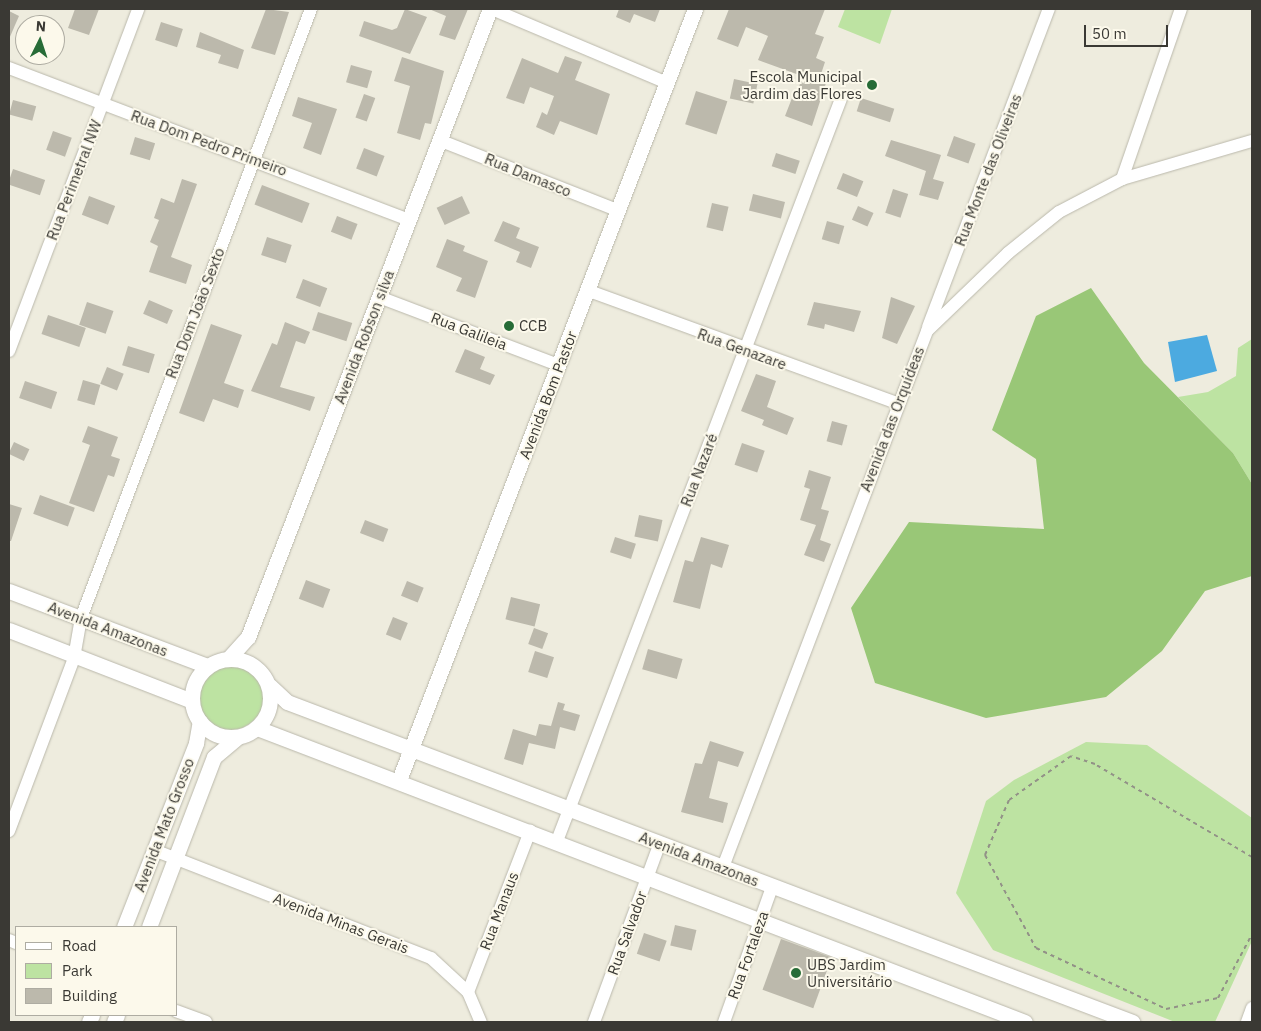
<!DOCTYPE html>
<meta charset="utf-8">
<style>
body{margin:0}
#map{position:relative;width:1261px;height:1031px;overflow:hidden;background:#eeecde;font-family:"IBM Plex Sans",sans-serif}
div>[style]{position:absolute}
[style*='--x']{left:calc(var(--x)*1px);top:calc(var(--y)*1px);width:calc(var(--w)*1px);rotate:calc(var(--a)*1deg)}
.green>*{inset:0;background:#bde3a2}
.round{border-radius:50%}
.forest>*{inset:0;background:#99c777}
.water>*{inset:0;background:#4caae0}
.building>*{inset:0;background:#bcb9ac;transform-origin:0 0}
.path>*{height:2px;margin-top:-1px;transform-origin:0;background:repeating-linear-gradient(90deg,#929187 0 4px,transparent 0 8px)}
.roads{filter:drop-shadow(0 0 1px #bab8ab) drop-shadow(0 0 1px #bab8ab)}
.minor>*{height:12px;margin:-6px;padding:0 6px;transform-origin:6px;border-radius:6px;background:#fff}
.tertiary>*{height:15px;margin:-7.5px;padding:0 7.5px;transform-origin:7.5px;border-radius:7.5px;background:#fff}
.tertiary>.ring{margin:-7.5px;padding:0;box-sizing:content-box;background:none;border:15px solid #fff;border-radius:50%}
.dots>*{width:14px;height:14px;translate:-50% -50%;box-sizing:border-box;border:2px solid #fcf9eb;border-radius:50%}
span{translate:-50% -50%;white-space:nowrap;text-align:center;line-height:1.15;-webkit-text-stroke:4px #fcf9eb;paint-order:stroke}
.poi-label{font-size:15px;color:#3a3934}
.right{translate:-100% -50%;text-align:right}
.left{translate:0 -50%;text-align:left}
.street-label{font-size:15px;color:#3a3934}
.frame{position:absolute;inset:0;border:10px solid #3a3934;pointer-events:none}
.legend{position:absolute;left:15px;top:926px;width:162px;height:90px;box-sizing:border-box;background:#fcf9eb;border:1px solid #aeaca2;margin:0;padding:6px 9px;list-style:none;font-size:15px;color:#3a3934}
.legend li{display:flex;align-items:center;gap:10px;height:25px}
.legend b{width:25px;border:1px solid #aeaca2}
.north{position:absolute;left:15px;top:15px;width:50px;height:50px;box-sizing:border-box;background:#fcf9eb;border:1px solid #aeaca2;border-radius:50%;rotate:4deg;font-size:14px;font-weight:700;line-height:20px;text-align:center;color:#3a3934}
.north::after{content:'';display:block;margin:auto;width:18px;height:22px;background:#276c37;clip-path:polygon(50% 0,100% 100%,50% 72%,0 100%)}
.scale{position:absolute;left:1084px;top:25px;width:84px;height:22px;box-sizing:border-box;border:2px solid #3a3934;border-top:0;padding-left:6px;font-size:15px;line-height:18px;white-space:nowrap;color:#3a3934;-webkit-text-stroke:4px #fcf9eb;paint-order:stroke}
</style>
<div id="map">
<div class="green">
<div style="clip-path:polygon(845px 9px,892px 9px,880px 44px,838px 27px)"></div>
<div style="clip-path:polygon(1252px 339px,1252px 484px,1233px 453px,1178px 397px,1208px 392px,1236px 376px,1238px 348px)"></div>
<div class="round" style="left:196px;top:662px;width:68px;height:68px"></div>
<div style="clip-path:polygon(1086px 742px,1147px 745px,1252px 818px,1252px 941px,1215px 1022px,1175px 1022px,993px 950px,956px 893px,986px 801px,1014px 780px)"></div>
</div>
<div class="forest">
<div style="clip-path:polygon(1091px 288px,1144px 363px,1233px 453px,1252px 484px,1252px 576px,1205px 591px,1162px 651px,1106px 697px,986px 718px,875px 683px,851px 608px,909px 522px,1044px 529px,1036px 459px,992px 430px,1036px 316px)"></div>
</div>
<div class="water">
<div style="clip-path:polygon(1207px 335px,1217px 371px,1175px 382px,1168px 342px)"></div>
</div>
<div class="building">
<div style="clip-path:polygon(75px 9px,99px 9px,89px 35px,68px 28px)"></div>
<div style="clip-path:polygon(266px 9px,289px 12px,275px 55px,251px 48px)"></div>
<div style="clip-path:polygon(405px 9px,427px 17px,410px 54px,359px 36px,364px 21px,392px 30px,397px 28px)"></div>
<div style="clip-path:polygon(429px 9px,468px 9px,455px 40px,439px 35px,446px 16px)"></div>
<div style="clip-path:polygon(619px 9px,660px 9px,655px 22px,634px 14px,630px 23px,616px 17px)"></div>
<div style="clip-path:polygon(729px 9px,825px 9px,815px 34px,824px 37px,816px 58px,825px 62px,819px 80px,826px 83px,812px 126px,785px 116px,792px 98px,796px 99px,802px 76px,758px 60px,768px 36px,746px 27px,738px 47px,717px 39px)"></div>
<div style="clip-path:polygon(9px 11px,19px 16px,9px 39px)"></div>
<div style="left:161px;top:22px;width:23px;height:19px;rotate:18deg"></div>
<div style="clip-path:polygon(200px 32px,244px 50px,238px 69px,218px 63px,221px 55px,196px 47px)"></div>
<div style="clip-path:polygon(565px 56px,582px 62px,575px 80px,610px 94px,597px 135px,560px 121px,554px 135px,536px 127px,542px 112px,547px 115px,554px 96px,530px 87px,524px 104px,506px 98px,522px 58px,558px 73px)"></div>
<div style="clip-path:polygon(402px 57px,444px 71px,431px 124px,425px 123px,420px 140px,397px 133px,410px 86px,394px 81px)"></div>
<div style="left:351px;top:65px;width:22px;height:18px;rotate:16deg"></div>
<div style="left:734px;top:79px;width:24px;height:20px;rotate:12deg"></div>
<div style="left:696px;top:91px;width:33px;height:35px;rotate:18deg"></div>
<div style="left:364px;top:94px;width:12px;height:25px;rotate:20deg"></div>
<div style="clip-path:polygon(298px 97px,337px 109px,321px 155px,303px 148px,312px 123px,292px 116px)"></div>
<div style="left:861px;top:98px;width:35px;height:14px;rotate:18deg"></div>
<div style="left:13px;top:100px;width:24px;height:15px;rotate:15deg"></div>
<div style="left:53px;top:131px;width:20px;height:20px;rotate:20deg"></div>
<div style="left:954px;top:136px;width:23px;height:21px;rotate:20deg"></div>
<div style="left:135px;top:137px;width:21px;height:18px;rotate:17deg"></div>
<div style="clip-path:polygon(891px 140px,941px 155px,933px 179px,944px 182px,938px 200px,919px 195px,926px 171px,885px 156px)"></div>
<div style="left:364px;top:148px;width:22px;height:22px;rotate:21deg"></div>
<div style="left:776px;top:153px;width:25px;height:14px;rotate:18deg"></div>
<div style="left:13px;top:169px;width:34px;height:16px;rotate:19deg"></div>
<div style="left:843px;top:173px;width:22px;height:17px;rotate:22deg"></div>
<div style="clip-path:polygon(182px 179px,197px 184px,171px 257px,192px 265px,186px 284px,149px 272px,158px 246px,150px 242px,159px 220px,154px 218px,161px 198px,174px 203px)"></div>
<div style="left:262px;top:185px;width:51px;height:21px;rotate:21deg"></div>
<div style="left:893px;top:189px;width:16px;height:25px;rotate:18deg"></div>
<div style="left:753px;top:194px;width:33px;height:17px;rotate:14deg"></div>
<div style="left:89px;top:196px;width:28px;height:20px;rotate:21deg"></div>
<div style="left:462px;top:196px;width:19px;height:28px;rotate:65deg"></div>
<div style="left:712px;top:203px;width:17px;height:25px;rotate:13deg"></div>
<div style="left:858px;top:206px;width:17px;height:15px;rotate:24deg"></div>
<div style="left:337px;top:216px;width:22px;height:17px;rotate:21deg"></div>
<div style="clip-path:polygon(503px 221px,520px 228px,516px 238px,539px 247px,531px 268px,516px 262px,520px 252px,494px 241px)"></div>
<div style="left:827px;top:221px;width:18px;height:19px;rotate:16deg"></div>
<div style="left:267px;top:237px;width:26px;height:19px;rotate:18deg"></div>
<div style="clip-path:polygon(447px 239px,465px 246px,463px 251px,488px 261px,475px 298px,456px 291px,462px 278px,436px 267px)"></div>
<div style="left:303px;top:279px;width:26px;height:20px;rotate:21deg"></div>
<div style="clip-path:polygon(891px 297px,915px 306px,897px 344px,882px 338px)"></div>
<div style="left:149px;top:300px;width:26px;height:15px;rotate:23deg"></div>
<div style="left:87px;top:302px;width:28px;height:24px;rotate:19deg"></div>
<div style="clip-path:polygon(814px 302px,861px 311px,854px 332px,825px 324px,824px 329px,807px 325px)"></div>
<div style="left:318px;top:312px;width:36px;height:19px;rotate:18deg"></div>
<div style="left:48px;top:315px;width:40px;height:20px;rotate:19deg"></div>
<div style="clip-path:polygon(285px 322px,310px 332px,305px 344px,296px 341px,280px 387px,315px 397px,310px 411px,251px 391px,272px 343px,277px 345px)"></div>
<div style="clip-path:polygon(211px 324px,242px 335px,224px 383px,244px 390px,238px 408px,213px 399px,204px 422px,179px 413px)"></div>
<div style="left:128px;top:346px;width:28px;height:20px;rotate:17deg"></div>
<div style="clip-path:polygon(465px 349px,485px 357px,480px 369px,495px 375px,490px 385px,455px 372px)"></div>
<div style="left:107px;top:367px;width:18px;height:18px;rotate:22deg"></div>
<div style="clip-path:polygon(756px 374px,776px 381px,767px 407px,794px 418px,787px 435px,762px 425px,764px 420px,741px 411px)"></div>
<div style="left:83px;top:380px;width:18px;height:21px;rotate:16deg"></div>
<div style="left:25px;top:381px;width:34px;height:18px;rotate:19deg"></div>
<div style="left:832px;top:421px;width:16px;height:21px;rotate:15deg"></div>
<div style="clip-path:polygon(88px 426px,118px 437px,111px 456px,120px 459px,114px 477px,108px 475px,94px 512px,69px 503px,90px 445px,82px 442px)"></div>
<div style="left:14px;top:442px;width:17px;height:13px;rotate:25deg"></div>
<div style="left:742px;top:443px;width:24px;height:23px;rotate:19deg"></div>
<div style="clip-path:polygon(809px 470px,831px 477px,821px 509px,829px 511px,820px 540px,831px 544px,824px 562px,804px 555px,816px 525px,800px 520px,810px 489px,804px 487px)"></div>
<div style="left:40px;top:495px;width:37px;height:20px;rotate:20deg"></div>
<div style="clip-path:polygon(9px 504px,22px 508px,11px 541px,9px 541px)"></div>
<div style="left:639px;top:515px;width:24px;height:22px;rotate:12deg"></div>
<div style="left:365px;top:520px;width:25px;height:14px;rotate:21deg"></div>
<div style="left:615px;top:537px;width:22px;height:16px;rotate:18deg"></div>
<div style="clip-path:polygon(701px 537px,729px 545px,722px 568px,711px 564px,700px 609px,673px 602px,685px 560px,693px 562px)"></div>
<div style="left:306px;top:580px;width:26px;height:20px;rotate:21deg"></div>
<div style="left:407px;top:581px;width:18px;height:16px;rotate:22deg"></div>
<div style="left:511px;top:597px;width:30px;height:23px;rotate:14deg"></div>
<div style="left:393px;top:617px;width:16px;height:19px;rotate:22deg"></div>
<div style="left:534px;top:628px;width:15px;height:17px;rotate:20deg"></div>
<div style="left:648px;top:649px;width:36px;height:21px;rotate:16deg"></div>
<div style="left:535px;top:651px;width:20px;height:22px;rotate:18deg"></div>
<div style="clip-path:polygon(558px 702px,565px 704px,563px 710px,580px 715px,575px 731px,560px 727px,555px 749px,529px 743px,523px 765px,504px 759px,513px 729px,536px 736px,539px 724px,551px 726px)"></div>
<div style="clip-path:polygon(710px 741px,744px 752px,738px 767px,718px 761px,709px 798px,728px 803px,723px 823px,681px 812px,695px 763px,702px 764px)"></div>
<div style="left:675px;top:925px;width:22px;height:21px;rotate:13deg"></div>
<div style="left:644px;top:933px;width:24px;height:22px;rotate:19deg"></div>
<div style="left:781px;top:939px;width:54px;height:54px;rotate:20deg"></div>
</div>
<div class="path">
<div style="--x:1252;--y:857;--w:182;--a:-149.4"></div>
<div style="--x:1095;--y:764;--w:25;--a:-162"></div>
<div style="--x:1071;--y:756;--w:76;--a:144.6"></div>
<div style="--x:1009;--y:800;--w:60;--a:113.6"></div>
<div style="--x:985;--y:855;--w:106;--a:61.3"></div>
<div style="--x:1036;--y:948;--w:144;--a:25.1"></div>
<div style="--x:1166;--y:1009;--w:53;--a:-11.9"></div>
<div style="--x:1218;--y:998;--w:72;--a:-62"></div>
</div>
<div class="roads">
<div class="minor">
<div style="--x:492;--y:9;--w:190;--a:22.9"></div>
<div style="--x:9;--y:68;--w:428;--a:20.8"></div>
<div style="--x:439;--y:140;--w:191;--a:21.5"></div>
<div style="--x:1122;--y:179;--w:180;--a:-70.9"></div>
<div style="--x:589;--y:291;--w:327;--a:20"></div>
<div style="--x:379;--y:297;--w:191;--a:20.8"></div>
<div style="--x:928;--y:327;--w:340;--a:-69.2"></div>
<div style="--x:9;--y:351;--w:366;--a:-69.3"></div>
<div style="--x:9;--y:831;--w:185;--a:-69.4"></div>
<div style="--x:74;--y:658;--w:41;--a:-80.1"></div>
<div style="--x:81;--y:618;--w:651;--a:-69.31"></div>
<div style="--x:557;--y:841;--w:794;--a:-69.06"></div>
<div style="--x:154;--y:850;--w:297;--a:21.3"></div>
<div style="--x:431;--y:958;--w:50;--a:42.6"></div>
<div style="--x:468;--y:992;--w:33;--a:67"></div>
<div style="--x:723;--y:867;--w:574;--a:-69.16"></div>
<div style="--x:927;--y:331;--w:112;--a:-43.9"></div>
<div style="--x:1008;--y:253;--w:65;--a:-38.8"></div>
<div style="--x:1059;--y:212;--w:71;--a:-27.6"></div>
<div style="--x:1122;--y:179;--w:135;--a:-16.3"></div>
<div style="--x:9;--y:940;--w:8;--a:23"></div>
<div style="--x:468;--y:992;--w:173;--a:-68.9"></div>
<div style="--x:176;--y:1011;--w:32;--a:20"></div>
<div style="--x:594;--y:1022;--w:191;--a:-69.8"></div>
<div style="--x:724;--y:1022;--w:143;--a:-70.4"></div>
<div style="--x:1247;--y:1022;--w:15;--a:-70"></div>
</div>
<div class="tertiary">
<div style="--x:9;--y:591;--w:212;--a:20.7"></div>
<div style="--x:9;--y:630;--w:196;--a:21.2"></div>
<div class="ring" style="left:192px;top:659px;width:63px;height:63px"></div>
<div style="--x:228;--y:659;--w:30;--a:-48"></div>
<div style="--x:248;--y:637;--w:673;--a:-68.93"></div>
<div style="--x:270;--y:686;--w:23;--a:43"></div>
<div style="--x:287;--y:702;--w:904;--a:20.74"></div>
<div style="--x:257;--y:728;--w:822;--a:20.95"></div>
<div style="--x:399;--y:780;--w:826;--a:-69"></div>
<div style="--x:124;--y:927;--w:198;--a:-68.6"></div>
<div style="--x:196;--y:743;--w:22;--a:-80"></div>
<div style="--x:149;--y:927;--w:182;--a:-69.1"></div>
<div style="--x:214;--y:757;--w:31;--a:-40"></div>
<div style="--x:89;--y:1022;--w:8;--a:-67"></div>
<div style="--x:114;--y:1022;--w:8;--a:-67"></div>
</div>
</div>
<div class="dots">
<div style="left:872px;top:85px;background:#276c37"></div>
<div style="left:509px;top:326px;background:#276c37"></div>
<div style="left:796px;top:973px;background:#276c37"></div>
</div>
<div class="poi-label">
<span class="right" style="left:862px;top:85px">Escola Municipal<br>Jardim das Flores</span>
<span class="left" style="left:519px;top:326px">CCB</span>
<span class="left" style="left:807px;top:973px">UBS Jardim<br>Universitário</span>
</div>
<div class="street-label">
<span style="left:209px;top:143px;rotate:20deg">Rua Dom Pedro Primeiro</span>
<span style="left:988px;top:170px;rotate:-69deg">Rua Monte das Oliveiras</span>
<span style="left:528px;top:175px;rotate:22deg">Rua Damasco</span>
<span style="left:74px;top:180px;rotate:-69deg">Rua Perimetral NW</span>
<span style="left:195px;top:313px;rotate:-69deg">Rua Dom João Sexto</span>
<span style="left:469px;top:331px;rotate:21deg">Rua Galileia</span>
<span style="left:364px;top:337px;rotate:-69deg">Avenida Robson silva</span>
<span style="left:742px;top:349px;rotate:20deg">Rua Genazare</span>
<span style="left:548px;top:395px;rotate:-69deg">Avenida Bom Pastor</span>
<span style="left:892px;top:419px;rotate:-69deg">Avenida das Orquídeas</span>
<span style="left:699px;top:470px;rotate:-69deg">Rua Nazaré</span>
<span style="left:108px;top:629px;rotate:21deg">Avenida Amazonas</span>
<span style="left:164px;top:825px;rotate:-69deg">Avenida Mato Grosso</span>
<span style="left:699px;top:859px;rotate:21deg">Avenida Amazonas</span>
<span style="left:499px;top:911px;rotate:-69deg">Rua Manaus</span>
<span style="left:341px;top:923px;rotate:21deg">Avenida Minas Gerais</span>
<span style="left:627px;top:933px;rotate:-70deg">Rua Salvador</span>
<span style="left:748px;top:955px;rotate:-70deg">Rua Fortaleza</span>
</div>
<div class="frame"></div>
<ul class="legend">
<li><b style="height:6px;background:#fff"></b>Road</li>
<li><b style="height:14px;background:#bde3a2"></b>Park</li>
<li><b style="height:14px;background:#bcb9ac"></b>Building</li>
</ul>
<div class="north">N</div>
<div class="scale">50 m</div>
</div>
